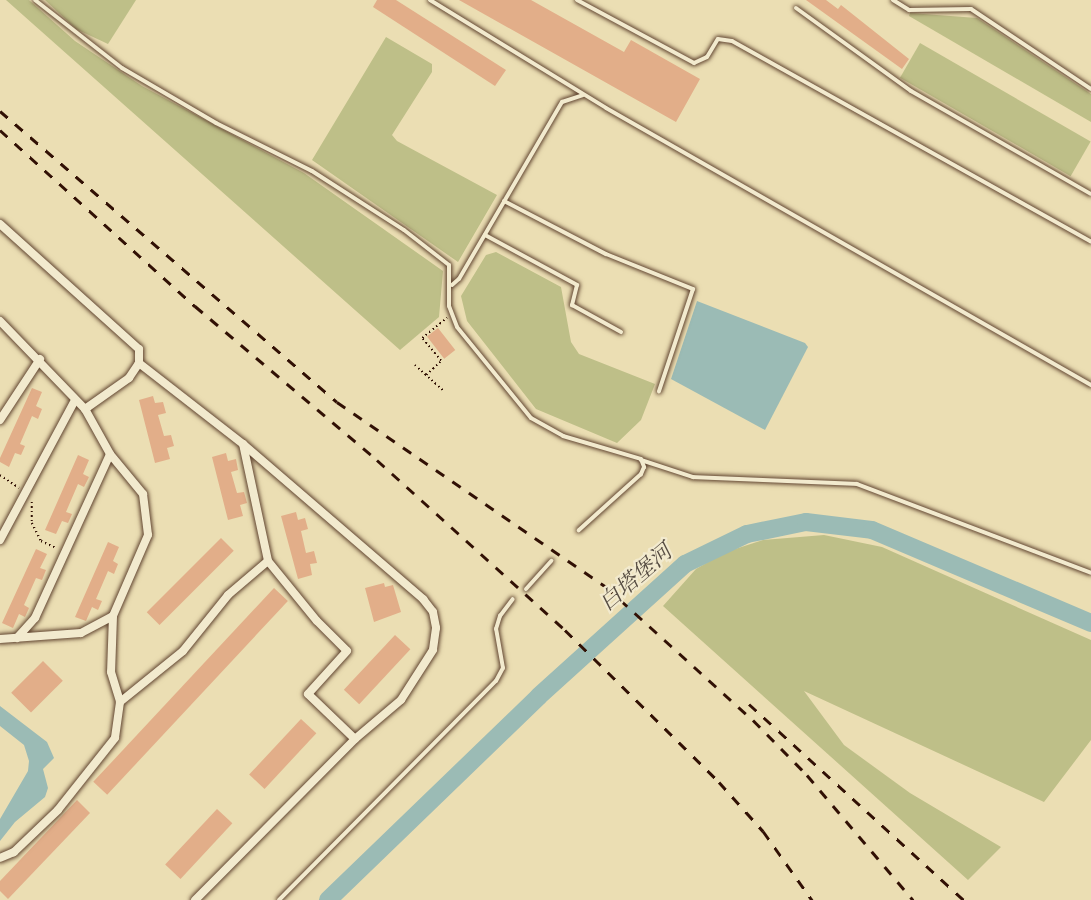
<!DOCTYPE html>
<meta charset="utf-8">
<style>
body{margin:0}
#map{position:relative;width:1091px;height:900px;overflow:hidden;background:#ebdeb3;font-family:"IM FELL Double Pica","Noto Serif SC",serif}
div>[style]{position:absolute}
[style*='--x']{left:calc(var(--x)*1px);top:calc(var(--y)*1px);width:calc(var(--w)*1px);rotate:calc(var(--a)*1deg)}
.green>*{inset:0;background:#bebf88;transform-origin:0 0}
.water>*{inset:0;background:#9bbbb5}
.river>*{height:18px;margin:-9px;padding:0 9px;transform-origin:9px;border-radius:9px;background:#9bbbb5}
.building>*{inset:0;background:#e2ae89;transform-origin:0 0}
.path>*{height:1.5px;margin-top:-0.75px;transform-origin:0;background:repeating-linear-gradient(90deg,#311004 0 1.5px,transparent 0 4.5px)}
.roads{filter:drop-shadow(0 0 2px #604430) drop-shadow(0 0 2px #604430)}
.service>*{height:4px;margin:-2px;padding:0 2px;transform-origin:2px;border-radius:2px;background:#f2eace}
.minor>*{height:8px;margin:-4px;padding:0 4px;transform-origin:4px;border-radius:4px;background:#f2eace}
.rail>*{height:3px;margin-top:-1.5px;transform-origin:0;background:repeating-linear-gradient(90deg,#311004 0 10px,transparent 0 20px)}
span{translate:-50% -50%;white-space:nowrap;text-align:center;line-height:1.15;-webkit-text-stroke:4.5px #f2eace;paint-order:stroke}
.water-label{font-size:22px;color:#564c42;font-style:italic}
</style>
<div id="map">
<div class="green">
<div style="clip-path:polygon(6px 0,29px 0,75px 41px,142px 86px,304px 173px,443px 271px,439px 317px,400px 350px)"></div>
<div style="clip-path:polygon(45px 0,136px 0,108px 44px,76px 29px)"></div>
<div style="clip-path:polygon(910px 13px,977px 18px,1091px 94px,1091px 122px,909px 16px)"></div>
<div style="clip-path:polygon(386px 37px,432px 64px,432px 72px,392px 135px,397px 141px,497px 195px,458px 262px,312px 160px)"></div>
<div style="left:920px;top:43px;width:197px;height:40px;rotate:30deg"></div>
<div style="clip-path:polygon(496px 252px,561px 287px,571px 342px,579px 354px,655px 384px,641px 420px,617px 443px,536px 409px,467px 321px,461px 296px,486px 255px)"></div>
<div style="clip-path:polygon(824px 535px,882px 547px,1091px 640px,1091px 740px,1044px 802px,804px 691px,844px 745px,910px 793px,1001px 847px,968px 880px,663px 606px,696px 569px,726px 552px,763px 540px)"></div>
</div>
<div class="water">
<div style="clip-path:polygon(697px 301px,805px 343px,808px 347px,765px 430px,671px 379px)"></div>
<div style="clip-path:polygon(0 706px,47px 742px,54px 758px,43px 769px,48px 788px,45px 797px,15px 822px,0 841px,0 819px,28px 771px,29px 761px,24px 745px,0 726px)"></div>
</div>
<div class="river">
<div style="--x:328;--y:900;--w:293;--a:-44"></div>
<div style="--x:539;--y:696;--w:197;--a:-42.1"></div>
<div style="--x:685;--y:564;--w:69;--a:-25.8"></div>
<div style="--x:747;--y:534;--w:60;--a:-11.5"></div>
<div style="--x:806;--y:522;--w:66;--a:6.9"></div>
<div style="--x:872;--y:530;--w:238;--a:23"></div>
</div>
<div class="building">
<div style="clip-path:polygon(377px 0,396px 0,506px 70px,495px 86px,373px 7px)"></div>
<div style="clip-path:polygon(459px 0,531px 0,624px 52px,631px 40px,700px 79px,676px 122px)"></div>
<div style="clip-path:polygon(806px 0,826px 0,838px 9px,841px 5px,909px 59px,902px 69px)"></div>
<div style="left:438px;top:328px;width:28px;height:14px;rotate:52deg"></div>
<div style="clip-path:polygon(32px 388px,42px 392px,36px 406px,42px 409px,38px 419px,32px 416px,20px 444px,25px 446px,21px 455px,15px 453px,9px 467px,0 462px,0 458px)"></div>
<div style="clip-path:polygon(153px 396px,155px 403px,163px 402px,166px 413px,158px 415px,164px 436px,171px 435px,174px 446px,167px 448px,170px 459px,155px 463px,139px 400px)"></div>
<div style="clip-path:polygon(226px 453px,228px 461px,236px 459px,238px 470px,231px 472px,237px 493px,244px 492px,247px 503px,240px 505px,243px 516px,228px 520px,212px 457px)"></div>
<div style="clip-path:polygon(78px 455px,89px 460px,83px 474px,89px 477px,84px 487px,78px 484px,66px 512px,72px 514px,68px 523px,62px 521px,56px 534px,45px 530px)"></div>
<div style="clip-path:polygon(296px 512px,298px 520px,305px 518px,308px 529px,301px 531px,306px 553px,314px 551px,317px 563px,310px 564px,312px 575px,298px 579px,281px 516px)"></div>
<div style="left:221px;top:538px;width:18px;height:105px;rotate:45deg"></div>
<div style="clip-path:polygon(108px 542px,119px 547px,113px 561px,118px 564px,114px 574px,108px 571px,96px 599px,102px 601px,98px 610px,92px 607px,86px 621px,75px 617px)"></div>
<div style="clip-path:polygon(36px 549px,47px 554px,40px 568px,46px 570px,42px 580px,36px 578px,24px 605px,29px 608px,25px 617px,19px 614px,13px 628px,2px 623px)"></div>
<div style="clip-path:polygon(384px 583px,385px 587px,393px 585px,401px 612px,374px 622px,365px 588px)"></div>
<div style="left:274px;top:588px;width:19px;height:265px;rotate:43deg"></div>
<div style="left:395px;top:635px;width:21px;height:75px;rotate:43deg"></div>
<div style="left:43px;top:661px;width:28px;height:45px;rotate:45deg"></div>
<div style="left:301px;top:719px;width:21px;height:76px;rotate:43deg"></div>
<div style="clip-path:polygon(77px 800px,90px 813px,8px 899px,0 891px,0 881px)"></div>
<div style="left:217px;top:809px;width:21px;height:76px;rotate:43deg"></div>
</div>
<div class="path">
<div style="--x:415;--y:365;--w:39;--a:42"></div>
<div style="--x:426;--y:375;--w:21;--a:-43"></div>
<div style="--x:441;--y:361;--w:30;--a:-130"></div>
<div style="--x:422;--y:338;--w:32;--a:-39"></div>
<div style="--x:0;--y:475;--w:23;--a:34"></div>
<div style="--x:32;--y:502;--w:21;--a:90"></div>
<div style="--x:32;--y:523;--w:20;--a:63"></div>
<div style="--x:41;--y:541;--w:17;--a:25"></div>
</div>
<div class="roads">
<div class="service">
<div style="--x:35;--y:0;--w:110;--a:38"></div>
<div style="--x:122;--y:68;--w:109;--a:30.3"></div>
<div style="--x:216;--y:123;--w:107;--a:26.6"></div>
<div style="--x:312;--y:171;--w:109;--a:32.7"></div>
<div style="--x:404;--y:230;--w:57;--a:37.9"></div>
<div style="--x:449;--y:265;--w:41;--a:90"></div>
<div style="--x:449;--y:306;--w:22;--a:69"></div>
<div style="--x:457;--y:327;--w:117;--a:50.9"></div>
<div style="--x:531;--y:418;--w:37;--a:29"></div>
<div style="--x:563;--y:436;--w:81;--a:16.4"></div>
<div style="--x:641;--y:459;--w:9;--a:69"></div>
<div style="--x:644;--y:467;--w:8;--a:113"></div>
<div style="--x:641;--y:474;--w:84;--a:137.9"></div>
<div style="--x:430;--y:0;--w:206;--a:31.5"></div>
<div style="--x:606;--y:108;--w:559;--a:29.73"></div>
<div style="--x:577;--y:0;--w:133;--a:28.3"></div>
<div style="--x:694;--y:63;--w:14;--a:-25"></div>
<div style="--x:707;--y:57;--w:21;--a:-59"></div>
<div style="--x:718;--y:39;--w:14;--a:8"></div>
<div style="--x:732;--y:41;--w:411;--a:29.2"></div>
<div style="--x:893;--y:0;--w:19;--a:32"></div>
<div style="--x:909;--y:10;--w:62;--a:-0.9"></div>
<div style="--x:971;--y:9;--w:144;--a:33.7"></div>
<div style="--x:796;--y:8;--w:142;--a:35.8"></div>
<div style="--x:911;--y:91;--w:207;--a:29.8"></div>
<div style="--x:504;--y:201;--w:115;--a:27.5"></div>
<div style="--x:606;--y:254;--w:94;--a:21.9"></div>
<div style="--x:693;--y:289;--w:108;--a:108.4"></div>
<div style="--x:485;--y:235;--w:105;--a:28.5"></div>
<div style="--x:577;--y:285;--w:21;--a:104"></div>
<div style="--x:572;--y:305;--w:56;--a:28.9"></div>
<div style="--x:452;--y:285;--w:9;--a:-41"></div>
<div style="--x:459;--y:279;--w:205;--a:-59.8"></div>
<div style="--x:562;--y:102;--w:22;--a:-18"></div>
<div style="--x:641;--y:460;--w:55;--a:18.1"></div>
<div style="--x:693;--y:477;--w:164;--a:2.4"></div>
<div style="--x:857;--y:484;--w:250;--a:20.8"></div>
<div style="--x:526;--y:589;--w:38;--a:-48"></div>
<div style="--x:279;--y:900;--w:308;--a:-45.3"></div>
<div style="--x:496;--y:681;--w:15;--a:-62"></div>
<div style="--x:503;--y:668;--w:40;--a:-100"></div>
<div style="--x:496;--y:629;--w:14;--a:-73"></div>
<div style="--x:500;--y:616;--w:21;--a:-53"></div>
</div>
<div class="minor">
<div style="--x:0;--y:224;--w:187;--a:42"></div>
<div style="--x:139;--y:349;--w:14;--a:90"></div>
<div style="--x:139;--y:363;--w:18;--a:124"></div>
<div style="--x:129;--y:378;--w:54;--a:144.8"></div>
<div style="--x:0;--y:321;--w:122;--a:46"></div>
<div style="--x:85;--y:409;--w:51;--a:60.9"></div>
<div style="--x:110;--y:454;--w:52;--a:50.5"></div>
<div style="--x:143;--y:494;--w:41;--a:83"></div>
<div style="--x:148;--y:535;--w:88;--a:113.4"></div>
<div style="--x:113;--y:616;--w:56;--a:92"></div>
<div style="--x:111;--y:672;--w:31;--a:73"></div>
<div style="--x:120;--y:702;--w:36;--a:98"></div>
<div style="--x:115;--y:738;--w:92;--a:128.4"></div>
<div style="--x:58;--y:810;--w:61;--a:136.3"></div>
<div style="--x:14;--y:852;--w:15;--a:157"></div>
<div style="--x:139;--y:363;--w:132;--a:37.9"></div>
<div style="--x:243;--y:444;--w:238;--a:40.7"></div>
<div style="--x:423;--y:599;--w:16;--a:52"></div>
<div style="--x:433;--y:612;--w:16;--a:79"></div>
<div style="--x:436;--y:628;--w:22;--a:98"></div>
<div style="--x:433;--y:650;--w:59;--a:122.6"></div>
<div style="--x:401;--y:700;--w:60;--a:139.7"></div>
<div style="--x:355;--y:739;--w:227;--a:134.8"></div>
<div style="--x:0;--y:420;--w:73;--a:-56.7"></div>
<div style="--x:243;--y:444;--w:120;--a:77.9"></div>
<div style="--x:268;--y:561;--w:77;--a:50.8"></div>
<div style="--x:317;--y:621;--w:42;--a:45"></div>
<div style="--x:347;--y:651;--w:58;--a:132.2"></div>
<div style="--x:308;--y:694;--w:65;--a:43.8"></div>
<div style="--x:0;--y:540;--w:159;--a:-61.8"></div>
<div style="--x:17;--y:638;--w:27;--a:-48"></div>
<div style="--x:35;--y:618;--w:180;--a:-65.4"></div>
<div style="--x:0;--y:639;--w:81;--a:-4.2"></div>
<div style="--x:81;--y:633;--w:36;--a:-28"></div>
<div style="--x:120;--y:702;--w:81;--a:-39"></div>
<div style="--x:183;--y:651;--w:72;--a:-51.2"></div>
<div style="--x:228;--y:595;--w:52;--a:-40.4"></div>
</div>
</div>
<div class="rail">
<div style="--x:0;--y:111;--w:445;--a:40.8"></div>
<div style="--x:337;--y:402;--w:325;--a:34.5"></div>
<div style="--x:605;--y:586;--w:200;--a:42.2"></div>
<div style="--x:753;--y:720;--w:77;--a:45.5"></div>
<div style="--x:807;--y:775;--w:164;--a:49.7"></div>
<div style="--x:0;--y:130;--w:263;--a:42.1"></div>
<div style="--x:195;--y:306;--w:238;--a:40.2"></div>
<div style="--x:377;--y:460;--w:253;--a:42.1"></div>
<div style="--x:565;--y:630;--w:216;--a:44.6"></div>
<div style="--x:719;--y:782;--w:66;--a:48.1"></div>
<div style="--x:763;--y:831;--w:85;--a:54.6"></div>
<div style="--x:749;--y:704;--w:291;--a:42.4"></div>
</div>
<div class="water-label">
<span style="left:636px;top:578px;rotate:-41deg">白塔堡河</span>
</div>
</div>
